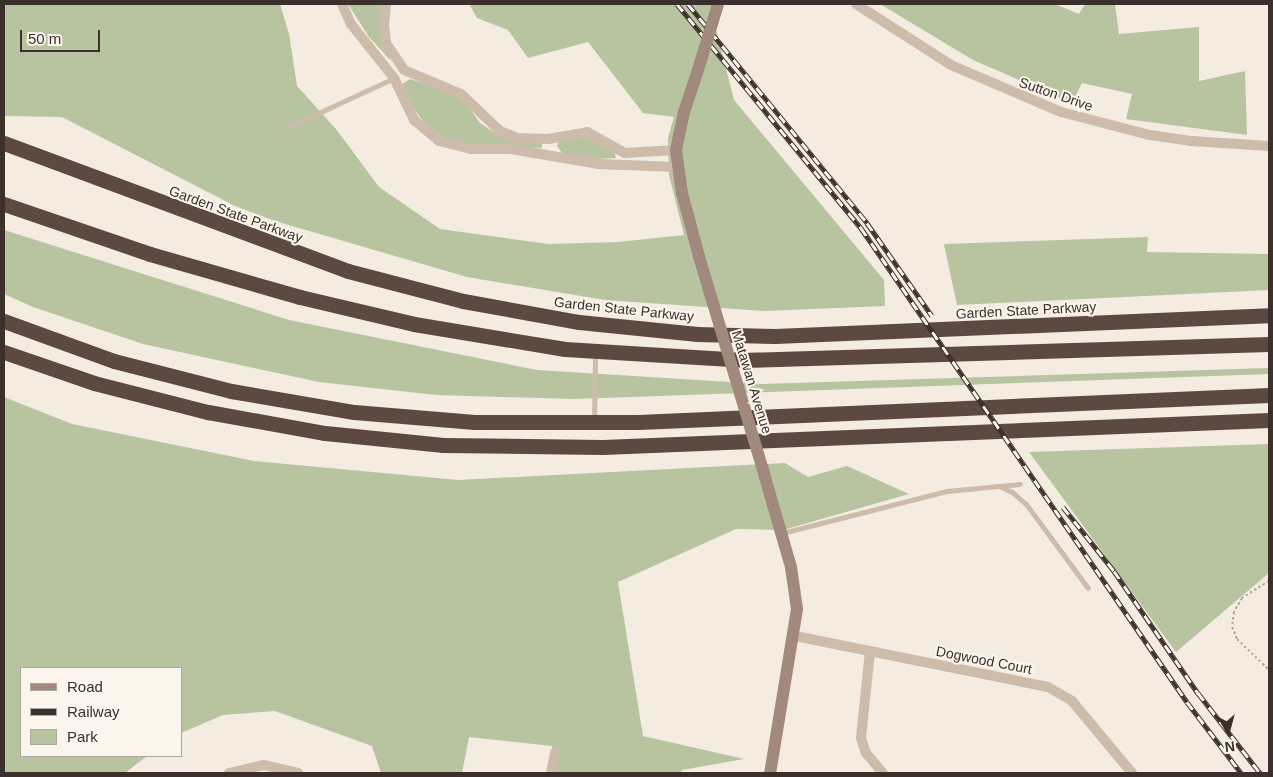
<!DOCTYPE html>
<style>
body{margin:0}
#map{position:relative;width:1273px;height:777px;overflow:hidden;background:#f4ebe1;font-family:Helvetica,sans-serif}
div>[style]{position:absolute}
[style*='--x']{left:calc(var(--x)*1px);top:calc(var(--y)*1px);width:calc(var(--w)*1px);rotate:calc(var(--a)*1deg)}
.green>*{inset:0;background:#b8c4a0}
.path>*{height:2px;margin-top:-1px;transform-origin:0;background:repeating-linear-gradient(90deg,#b9a596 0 2.5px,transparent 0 5px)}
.lane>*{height:5px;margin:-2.5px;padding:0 2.5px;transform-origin:2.5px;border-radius:2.5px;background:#cdbbac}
.street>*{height:10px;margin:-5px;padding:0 5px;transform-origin:5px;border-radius:5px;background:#cdbbac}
.secondary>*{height:12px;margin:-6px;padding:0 6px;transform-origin:6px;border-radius:6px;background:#a18a7d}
.highway>*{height:15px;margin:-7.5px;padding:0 7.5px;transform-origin:7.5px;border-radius:7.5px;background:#5c4a42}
.rail>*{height:5px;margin-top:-2.5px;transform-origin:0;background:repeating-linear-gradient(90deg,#fbf5ee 0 9px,#3b302b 0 18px);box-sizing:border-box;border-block:1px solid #3b302b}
.secondary-bridge>*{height:12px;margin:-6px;padding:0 6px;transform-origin:6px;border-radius:6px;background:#a18a7d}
span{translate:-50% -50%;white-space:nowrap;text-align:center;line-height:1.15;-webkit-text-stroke:4px #fbf5ee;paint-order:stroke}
.street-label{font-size:14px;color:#3b302b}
.frame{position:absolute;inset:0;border:5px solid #3b302b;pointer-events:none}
.legend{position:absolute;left:20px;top:667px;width:162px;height:90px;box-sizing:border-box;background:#fbf5ee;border:1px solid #aea6a0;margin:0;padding:6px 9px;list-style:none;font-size:15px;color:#3b302b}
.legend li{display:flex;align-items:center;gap:10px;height:25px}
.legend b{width:25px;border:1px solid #aea6a0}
.north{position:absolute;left:1203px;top:707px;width:50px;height:50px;-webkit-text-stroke:4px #fbf5ee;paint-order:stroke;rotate:173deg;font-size:14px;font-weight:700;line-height:20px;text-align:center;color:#3b302b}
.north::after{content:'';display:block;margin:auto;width:18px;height:22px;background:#3b302b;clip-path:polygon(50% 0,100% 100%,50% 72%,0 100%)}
.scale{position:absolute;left:20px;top:30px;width:80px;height:22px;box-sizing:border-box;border:2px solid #3b302b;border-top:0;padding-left:6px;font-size:15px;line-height:18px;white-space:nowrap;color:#3b302b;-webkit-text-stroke:4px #fbf5ee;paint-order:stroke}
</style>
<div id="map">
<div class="green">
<div style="clip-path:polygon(4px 4px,280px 4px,289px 34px,297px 86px,336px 129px,379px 187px,440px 229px,548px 244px,618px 242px,684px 235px,669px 175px,668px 138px,674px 117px,643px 113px,588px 42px,528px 58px,508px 30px,477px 18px,469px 4px,724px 4px,716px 29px,734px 100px,884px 280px,885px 306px,764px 311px,605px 300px,467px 277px,275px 221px,235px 206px,62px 117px,4px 116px)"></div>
<div style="clip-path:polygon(348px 4px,381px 4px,380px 34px,391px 61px,369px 37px)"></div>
<div style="clip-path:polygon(880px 4px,1055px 4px,1079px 14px,1085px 4px,1115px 4px,1119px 34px,1199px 27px,1199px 81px,1245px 71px,1247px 135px,1126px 119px,1132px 94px,1082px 83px,1072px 103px,973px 60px)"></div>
<div style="clip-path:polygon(410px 79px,448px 91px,466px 103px,480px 123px,498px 135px,542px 143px,542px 148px,470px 145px,444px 138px,425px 124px,414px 109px,402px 84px)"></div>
<div style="clip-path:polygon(586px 135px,614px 151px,616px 158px,594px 159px,562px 153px,557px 146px,558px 142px)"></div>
<div style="clip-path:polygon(4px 230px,289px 320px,537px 370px,762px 384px,1269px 368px,1269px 374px,574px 399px,436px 395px,319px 382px,143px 344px,33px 307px,4px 294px)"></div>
<div style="clip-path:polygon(1148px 237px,1147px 252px,1269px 254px,1269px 290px,957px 305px,944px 244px)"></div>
<div style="clip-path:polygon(4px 397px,72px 424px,254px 461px,458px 480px,785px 463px,808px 477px,847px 466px,909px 494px,783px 530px,736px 529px,618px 582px,643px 736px,744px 759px,682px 770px,681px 773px,559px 773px,550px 772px,552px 746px,469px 737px,462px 773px,381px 773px,372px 746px,275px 711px,223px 715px,181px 733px,181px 668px,21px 668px,21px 756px,147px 756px,125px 773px,4px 773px)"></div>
<div style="clip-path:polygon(1269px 444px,1269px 573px,1176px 652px,1029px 452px)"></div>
</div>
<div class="path">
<div style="--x:1269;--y:581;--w:32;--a:148"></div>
<div style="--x:1242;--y:598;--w:16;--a:120"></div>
<div style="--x:1234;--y:612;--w:15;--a:98"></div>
<div style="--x:1232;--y:627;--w:13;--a:67"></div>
<div style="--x:1237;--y:639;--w:45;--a:44.1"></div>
</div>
<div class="lane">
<div style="--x:286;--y:128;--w:119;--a:-24.8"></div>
<div style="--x:594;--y:420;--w:67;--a:-89.1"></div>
<div style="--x:1000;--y:486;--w:20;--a:-6"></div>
<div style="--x:782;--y:533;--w:170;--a:-14.3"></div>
<div style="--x:947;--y:491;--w:52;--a:-5.5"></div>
<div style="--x:999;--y:486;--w:14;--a:25"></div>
<div style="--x:1012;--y:492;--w:18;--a:41"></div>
<div style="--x:1026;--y:504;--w:104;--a:53.6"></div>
</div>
<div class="street">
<div style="--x:342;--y:4;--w:22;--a:66"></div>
<div style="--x:351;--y:24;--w:69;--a:51.5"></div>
<div style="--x:394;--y:78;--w:47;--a:64.5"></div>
<div style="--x:414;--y:120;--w:33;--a:40"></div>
<div style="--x:439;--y:141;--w:33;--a:14"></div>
<div style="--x:471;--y:149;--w:40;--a:0"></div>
<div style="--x:511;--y:149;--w:89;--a:9.7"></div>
<div style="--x:599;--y:164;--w:77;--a:2.2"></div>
<div style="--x:386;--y:4;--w:22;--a:95"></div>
<div style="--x:384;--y:26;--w:17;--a:83"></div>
<div style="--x:386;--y:43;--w:32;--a:56"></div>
<div style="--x:404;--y:70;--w:62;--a:22.8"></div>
<div style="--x:461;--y:94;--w:54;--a:43.5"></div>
<div style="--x:500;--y:131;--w:18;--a:22"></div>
<div style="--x:517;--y:138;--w:31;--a:2"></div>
<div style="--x:548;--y:139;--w:40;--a:-10"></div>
<div style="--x:587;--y:132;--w:43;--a:28.9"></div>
<div style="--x:625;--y:153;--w:51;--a:-3.4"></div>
<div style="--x:856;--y:4;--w:113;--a:32.7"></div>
<div style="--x:951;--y:65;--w:120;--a:23.1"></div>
<div style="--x:1061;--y:112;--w:92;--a:14.5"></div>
<div style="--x:1150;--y:135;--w:41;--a:8.3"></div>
<div style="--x:1191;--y:141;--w:78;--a:3.7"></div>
<div style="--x:795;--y:636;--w:258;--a:11.4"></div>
<div style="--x:1048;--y:687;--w:28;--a:30"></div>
<div style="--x:1072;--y:701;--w:94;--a:50.2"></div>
<div style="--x:870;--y:651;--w:87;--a:95.9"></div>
<div style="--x:861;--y:738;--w:16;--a:72"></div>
<div style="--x:866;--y:753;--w:26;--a:50"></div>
<div style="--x:229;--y:773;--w:36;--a:-13"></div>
<div style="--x:264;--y:765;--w:35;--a:13"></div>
<div style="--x:551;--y:773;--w:21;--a:-79"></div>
</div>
<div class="secondary">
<div style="--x:698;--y:70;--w:44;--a:108.4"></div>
<div style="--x:684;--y:112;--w:39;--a:102"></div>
<div style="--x:676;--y:150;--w:43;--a:82.1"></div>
<div style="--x:682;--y:193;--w:69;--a:75"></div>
<div style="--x:764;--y:474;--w:97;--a:73.8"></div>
<div style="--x:791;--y:567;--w:42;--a:81.9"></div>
<div style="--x:797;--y:609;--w:166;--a:99.3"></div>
</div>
<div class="highway">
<div style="--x:4;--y:143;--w:367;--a:20.4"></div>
<div style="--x:348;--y:271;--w:119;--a:14.6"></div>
<div style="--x:463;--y:301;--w:118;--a:10.3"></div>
<div style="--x:579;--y:322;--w:119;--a:5.8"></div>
<div style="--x:697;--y:334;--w:78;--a:1.5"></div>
<div style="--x:775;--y:336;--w:494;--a:-2.4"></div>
<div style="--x:4;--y:204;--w:154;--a:18.9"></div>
<div style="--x:150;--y:254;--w:156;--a:16"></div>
<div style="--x:300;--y:297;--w:117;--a:13.3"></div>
<div style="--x:414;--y:324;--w:153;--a:9.4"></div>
<div style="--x:565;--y:349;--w:178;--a:3.5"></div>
<div style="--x:743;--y:360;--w:526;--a:-1.74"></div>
<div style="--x:4;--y:321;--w:117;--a:20"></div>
<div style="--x:114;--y:361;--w:121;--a:14.4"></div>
<div style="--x:231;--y:391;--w:125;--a:9.7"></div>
<div style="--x:354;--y:412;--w:121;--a:4.7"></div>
<div style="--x:475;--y:422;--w:163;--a:0"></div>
<div style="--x:638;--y:422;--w:632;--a:-2.45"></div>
<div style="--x:4;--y:352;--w:95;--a:19"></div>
<div style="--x:94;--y:383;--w:118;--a:14.3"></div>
<div style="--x:208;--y:412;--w:119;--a:10.2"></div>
<div style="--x:325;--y:433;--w:119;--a:5.8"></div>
<div style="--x:443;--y:445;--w:160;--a:0.7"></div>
<div style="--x:603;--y:447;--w:667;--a:-2.32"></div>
</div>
<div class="rail">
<div style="--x:677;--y:4;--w:290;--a:50.6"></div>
<div style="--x:861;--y:228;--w:575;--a:55.48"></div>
<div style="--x:1187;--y:702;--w:89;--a:52.7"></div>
<div style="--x:688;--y:4;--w:283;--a:50.7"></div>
<div style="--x:867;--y:223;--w:113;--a:55"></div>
<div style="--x:1063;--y:507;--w:82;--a:51.4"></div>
<div style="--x:1114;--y:571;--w:148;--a:55.5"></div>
<div style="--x:1198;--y:693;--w:101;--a:52.2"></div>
</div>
<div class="secondary-bridge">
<div style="--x:698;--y:70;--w:69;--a:-73.1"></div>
<div style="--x:700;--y:260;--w:223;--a:73.3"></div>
</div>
<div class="street-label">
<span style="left:1056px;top:94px;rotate:19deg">Sutton Drive</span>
<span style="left:236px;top:214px;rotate:20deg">Garden State Parkway</span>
<span style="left:624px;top:309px;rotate:6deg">Garden State Parkway</span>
<span style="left:1026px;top:310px;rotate:-3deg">Garden State Parkway</span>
<span style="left:752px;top:382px;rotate:73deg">Matawan Avenue</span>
<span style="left:984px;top:660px;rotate:11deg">Dogwood Court</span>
</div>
<div class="frame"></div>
<ul class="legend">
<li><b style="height:6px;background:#a18a7d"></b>Road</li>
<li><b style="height:6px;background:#3b302b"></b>Railway</li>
<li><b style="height:14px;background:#b8c4a0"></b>Park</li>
</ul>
<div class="north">N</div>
<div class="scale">50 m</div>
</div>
